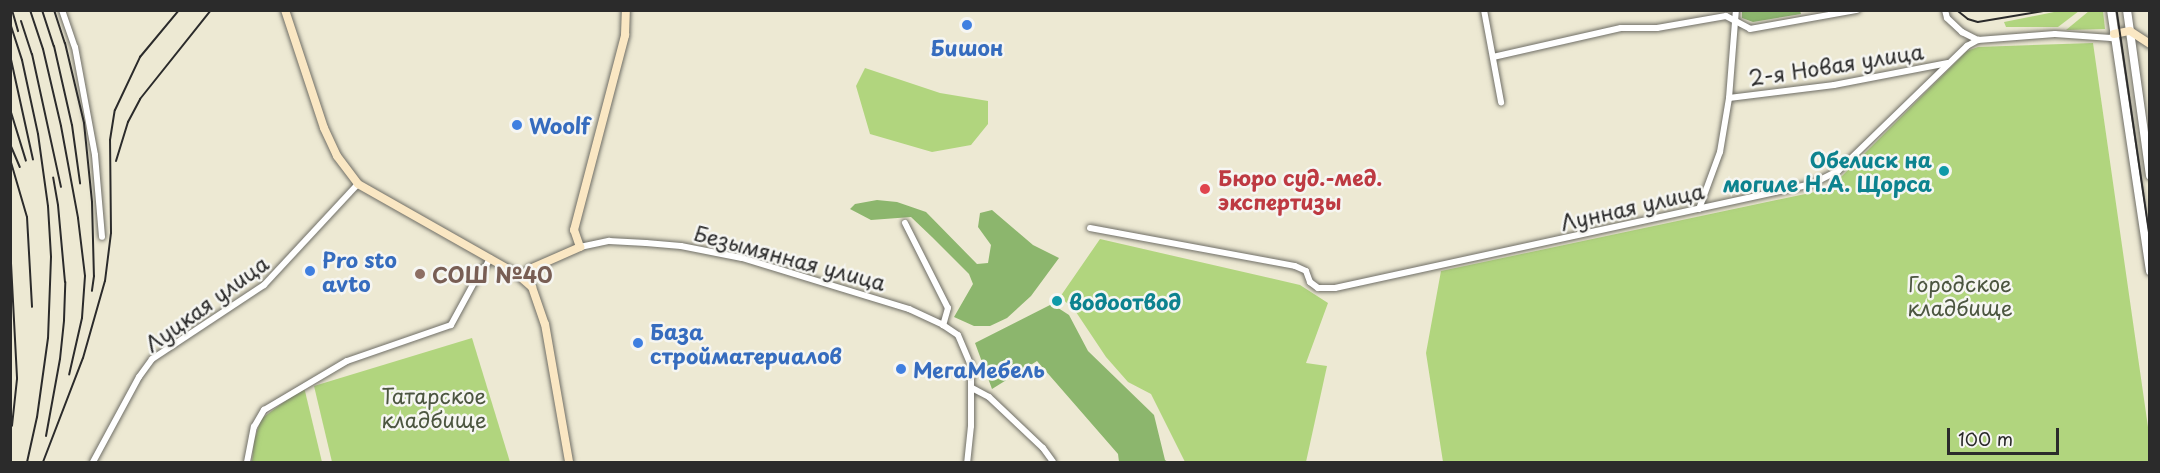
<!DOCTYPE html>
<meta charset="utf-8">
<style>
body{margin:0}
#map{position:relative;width:2160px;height:473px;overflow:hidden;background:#ede9d3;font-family:"Playpen Sans",sans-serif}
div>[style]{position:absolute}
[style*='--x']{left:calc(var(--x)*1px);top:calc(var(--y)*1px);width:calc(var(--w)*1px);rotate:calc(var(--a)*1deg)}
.green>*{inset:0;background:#b1d57e}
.forest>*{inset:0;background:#8cb66d}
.roads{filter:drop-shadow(0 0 2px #6f6e66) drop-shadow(0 0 2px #6f6e66)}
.minor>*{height:6px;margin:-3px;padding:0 3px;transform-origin:3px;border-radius:3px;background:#fff}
.tertiary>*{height:8px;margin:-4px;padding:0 4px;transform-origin:4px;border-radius:4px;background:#fff}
.secondary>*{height:8px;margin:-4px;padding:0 4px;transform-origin:4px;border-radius:4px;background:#fae7c3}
.tram>*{height:1.5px;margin:-0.75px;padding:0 0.75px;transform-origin:0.75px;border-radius:0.75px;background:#2b2b2b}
.rail>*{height:2px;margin:-1px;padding:0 1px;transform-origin:1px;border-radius:1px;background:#2b2b2b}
.dots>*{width:16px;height:16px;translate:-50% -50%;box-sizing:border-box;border:3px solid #f6f6f2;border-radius:50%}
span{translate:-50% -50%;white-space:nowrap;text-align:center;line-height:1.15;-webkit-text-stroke:5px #f6f6f2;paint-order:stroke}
.shop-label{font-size:21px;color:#366cbe;font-weight:700}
.left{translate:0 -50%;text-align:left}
.street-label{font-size:21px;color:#2b2b2b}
.culture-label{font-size:21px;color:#0d838f;font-weight:700}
.right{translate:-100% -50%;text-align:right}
.health-label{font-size:21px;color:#be3a42;font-weight:700}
.education-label{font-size:21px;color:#785e54;font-weight:700}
.park-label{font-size:21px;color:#4c5640}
.frame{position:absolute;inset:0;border:12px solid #2b2b2b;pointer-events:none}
.scale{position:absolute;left:1947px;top:428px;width:112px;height:27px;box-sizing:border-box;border:3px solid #2b2b2b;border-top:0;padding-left:8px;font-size:18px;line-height:21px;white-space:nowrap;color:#2b2b2b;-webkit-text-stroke:4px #f6f6f2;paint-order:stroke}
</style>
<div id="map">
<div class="green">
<div style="clip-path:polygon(2059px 11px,2079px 11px,2058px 27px,2006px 27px,2004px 22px)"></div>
<div style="clip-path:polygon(2089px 11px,2103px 11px,2105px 29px,2066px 30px)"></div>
<div style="clip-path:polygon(2093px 43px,2149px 434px,2149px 462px,1443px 462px,1426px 353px,1441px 271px,1829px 189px,1967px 51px,1978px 47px)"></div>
<div style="clip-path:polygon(865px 68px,940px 93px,988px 101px,988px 124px,971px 145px,932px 152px,870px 134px,856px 86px)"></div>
<div style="clip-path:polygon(1100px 239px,1300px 285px,1328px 303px,1306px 363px,1327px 366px,1306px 462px,1185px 462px,1151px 394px,1128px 382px,1106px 357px,1074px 309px,1060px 297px)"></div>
<div style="clip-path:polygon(472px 338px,510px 462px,332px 462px,314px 386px)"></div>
<div style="clip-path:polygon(304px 387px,322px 462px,252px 462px,254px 441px,261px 419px)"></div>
</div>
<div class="forest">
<div style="clip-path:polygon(1742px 11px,1800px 11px,1801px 14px,1753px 22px,1742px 18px)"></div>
<div style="clip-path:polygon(877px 200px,897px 202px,926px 212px,977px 264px,988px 263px,991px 245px,978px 227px,980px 213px,992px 210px,1033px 245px,1059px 258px,1031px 296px,1007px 318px,990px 326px,974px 326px,954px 317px,973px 284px,969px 274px,932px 237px,911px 217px,871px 220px,850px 209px,855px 204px)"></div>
<div style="clip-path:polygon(1052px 304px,1069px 315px,1088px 351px,1154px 415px,1165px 460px,1168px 462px,1119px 462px,1118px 454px,1037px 361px,992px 389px,975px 343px)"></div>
</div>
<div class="roads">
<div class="minor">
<div style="--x:62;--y:10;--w:39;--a:71"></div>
<div style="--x:75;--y:47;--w:110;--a:79.5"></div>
<div style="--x:95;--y:155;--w:82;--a:85.1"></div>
<div style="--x:1484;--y:10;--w:94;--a:79.5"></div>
<div style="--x:1945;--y:10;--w:8;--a:76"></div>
<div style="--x:1947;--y:18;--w:21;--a:43"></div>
<div style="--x:1962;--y:32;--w:18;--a:27"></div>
<div style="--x:1493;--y:57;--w:131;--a:-12.8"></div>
<div style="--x:1621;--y:28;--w:36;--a:0"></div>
<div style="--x:1657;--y:28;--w:70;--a:-9.9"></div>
<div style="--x:1726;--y:16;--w:27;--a:28"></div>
<div style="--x:1750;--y:29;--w:109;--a:-10.1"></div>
<div style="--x:1729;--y:98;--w:106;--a:-7.1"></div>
<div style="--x:1834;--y:85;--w:116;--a:-10.9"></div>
<div style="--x:1699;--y:209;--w:61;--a:-69.8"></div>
<div style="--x:1720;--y:152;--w:55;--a:-80.5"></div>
<div style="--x:1729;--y:98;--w:88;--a:-85.5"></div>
<div style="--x:905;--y:223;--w:95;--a:63.2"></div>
<div style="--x:948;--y:308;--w:18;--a:106"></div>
<div style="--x:1090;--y:228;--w:208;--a:10.5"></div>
<div style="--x:1295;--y:266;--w:12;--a:24"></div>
<div style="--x:1306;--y:271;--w:12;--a:70"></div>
<div style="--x:1310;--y:282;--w:10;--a:37"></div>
<div style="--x:1318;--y:288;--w:17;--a:0"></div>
<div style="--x:1335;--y:288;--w:488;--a:-12.3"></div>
<div style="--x:1812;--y:184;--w:29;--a:-27"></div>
<div style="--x:1838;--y:171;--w:180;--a:-44.1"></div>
<div style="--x:1967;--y:46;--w:13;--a:-29"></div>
<div style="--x:1978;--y:40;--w:77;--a:-4.5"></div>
<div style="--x:2055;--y:34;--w:56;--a:4.1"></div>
<div style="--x:2111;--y:38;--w:5;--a:-53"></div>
<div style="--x:580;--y:247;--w:30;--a:-12"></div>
<div style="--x:609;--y:241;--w:37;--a:3"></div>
<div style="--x:646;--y:243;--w:35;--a:5"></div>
<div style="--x:681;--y:246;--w:62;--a:11.1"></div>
<div style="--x:742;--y:258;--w:175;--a:17"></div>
<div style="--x:909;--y:309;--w:38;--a:25"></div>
<div style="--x:943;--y:325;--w:18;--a:34"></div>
<div style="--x:958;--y:335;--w:33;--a:67"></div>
<div style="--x:971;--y:365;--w:61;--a:90"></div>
<div style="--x:971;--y:426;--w:36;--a:96"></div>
<div style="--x:972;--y:388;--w:19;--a:28"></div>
<div style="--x:989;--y:397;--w:74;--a:43.4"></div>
<div style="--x:1043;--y:448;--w:17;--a:54"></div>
<div style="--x:93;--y:462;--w:97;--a:-61.6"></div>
<div style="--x:139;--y:377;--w:22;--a:-54"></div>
<div style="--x:152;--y:359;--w:134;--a:-33.5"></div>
<div style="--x:264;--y:285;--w:138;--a:-47.1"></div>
<div style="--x:247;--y:462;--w:36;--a:-79"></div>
<div style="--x:254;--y:427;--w:20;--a:-60"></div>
<div style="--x:264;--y:410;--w:96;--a:-30.6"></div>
<div style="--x:347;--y:361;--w:110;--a:-19.1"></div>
<div style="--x:451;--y:325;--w:63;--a:-61.4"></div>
<div style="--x:481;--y:270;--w:6;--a:-39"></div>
<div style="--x:486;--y:266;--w:9;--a:-63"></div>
</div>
<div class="tertiary">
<div style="--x:2111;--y:10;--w:264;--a:81.5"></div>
<div style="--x:2127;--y:10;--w:167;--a:82.1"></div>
</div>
<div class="secondary">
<div style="--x:285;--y:10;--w:124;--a:71.7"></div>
<div style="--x:324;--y:128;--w:31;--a:65"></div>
<div style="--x:337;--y:156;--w:35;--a:53"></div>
<div style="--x:358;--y:184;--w:183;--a:29.5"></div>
<div style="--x:517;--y:274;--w:20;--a:41"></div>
<div style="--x:532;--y:287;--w:39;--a:71"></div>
<div style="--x:545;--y:324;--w:140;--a:80.1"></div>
<div style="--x:2114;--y:34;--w:16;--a:-11"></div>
<div style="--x:2130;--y:31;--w:24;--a:33"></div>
<div style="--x:521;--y:277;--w:12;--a:-42"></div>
<div style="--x:530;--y:269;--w:55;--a:-23.7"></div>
<div style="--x:580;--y:247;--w:18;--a:-109"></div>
<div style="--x:574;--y:230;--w:202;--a:-75.3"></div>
<div style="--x:625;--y:35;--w:25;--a:-88"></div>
</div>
</div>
<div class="tram">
<div style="--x:1957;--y:10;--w:14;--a:39"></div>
<div style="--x:1968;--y:19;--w:10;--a:17"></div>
<div style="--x:1978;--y:22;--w:72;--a:-9.6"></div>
<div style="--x:2117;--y:10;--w:228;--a:81.7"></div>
</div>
<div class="rail">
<div style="--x:12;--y:10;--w:22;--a:74"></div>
<div style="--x:30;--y:10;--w:41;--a:71.6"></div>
<div style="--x:43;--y:49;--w:79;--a:76.8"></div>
<div style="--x:61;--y:126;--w:94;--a:79.5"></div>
<div style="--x:78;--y:218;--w:58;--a:83.1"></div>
<div style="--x:85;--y:276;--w:42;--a:94.1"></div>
<div style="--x:82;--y:318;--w:58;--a:102.8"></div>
<div style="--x:42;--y:10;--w:38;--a:72"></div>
<div style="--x:54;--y:46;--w:81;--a:77.2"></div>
<div style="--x:72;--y:125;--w:59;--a:82.1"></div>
<div style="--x:54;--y:10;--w:35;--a:72"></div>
<div style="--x:65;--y:43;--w:82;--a:76.6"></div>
<div style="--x:84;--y:123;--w:79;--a:84.2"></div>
<div style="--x:92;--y:202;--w:74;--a:88.5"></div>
<div style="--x:94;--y:276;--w:15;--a:98"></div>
<div style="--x:21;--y:21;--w:35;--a:72"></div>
<div style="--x:32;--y:54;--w:136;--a:77.7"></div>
<div style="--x:10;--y:23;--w:39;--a:72"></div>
<div style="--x:22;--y:60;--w:76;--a:77.8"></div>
<div style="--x:38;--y:134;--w:73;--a:82.1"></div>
<div style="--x:48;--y:206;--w:51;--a:86.6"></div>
<div style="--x:51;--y:257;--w:81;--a:92.1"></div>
<div style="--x:48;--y:338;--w:80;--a:97.9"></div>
<div style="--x:37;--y:417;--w:46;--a:102.5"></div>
<div style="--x:10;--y:55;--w:107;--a:77.6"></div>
<div style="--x:10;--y:109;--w:54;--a:72.9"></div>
<div style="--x:10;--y:144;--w:25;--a:67"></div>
<div style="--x:10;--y:159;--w:60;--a:73.7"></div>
<div style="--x:27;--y:217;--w:90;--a:86.8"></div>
<div style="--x:116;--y:161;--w:41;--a:-72.9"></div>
<div style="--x:128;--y:122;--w:26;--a:-62"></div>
<div style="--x:140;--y:99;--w:114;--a:-51.4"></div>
<div style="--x:10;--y:244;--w:135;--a:87"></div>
<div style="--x:17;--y:379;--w:47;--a:96.1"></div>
<div style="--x:46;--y:436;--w:78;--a:-79.7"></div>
<div style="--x:60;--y:359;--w:39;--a:-84"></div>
<div style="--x:64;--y:320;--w:38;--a:-88"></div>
<div style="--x:65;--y:282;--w:77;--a:-95.2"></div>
<div style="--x:58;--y:205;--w:28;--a:-100"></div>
<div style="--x:43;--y:462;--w:111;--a:-69"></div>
<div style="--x:83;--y:358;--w:80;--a:-74.1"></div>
<div style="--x:105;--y:281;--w:48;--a:-82.9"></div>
<div style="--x:111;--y:233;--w:93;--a:-90.6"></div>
<div style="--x:110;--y:140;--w:30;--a:-81"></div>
<div style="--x:115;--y:110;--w:59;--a:-64.7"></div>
<div style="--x:140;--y:57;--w:61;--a:-50.3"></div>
</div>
<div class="dots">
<div style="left:967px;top:25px;background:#3f7fe0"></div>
<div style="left:517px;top:125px;background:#3f7fe0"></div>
<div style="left:1944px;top:171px;background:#0f9aa8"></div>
<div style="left:1205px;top:189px;background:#e0444e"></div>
<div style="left:310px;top:271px;background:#3f7fe0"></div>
<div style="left:420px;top:274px;background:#8d6e63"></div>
<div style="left:1057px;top:301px;background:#0f9aa8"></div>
<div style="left:638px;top:343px;background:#3f7fe0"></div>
<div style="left:901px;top:369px;background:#3f7fe0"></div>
</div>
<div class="shop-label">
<span style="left:967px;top:47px">Бишон</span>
<span class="left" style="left:529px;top:125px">Woolf</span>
<span class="left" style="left:322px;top:271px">Pro sto<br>avto</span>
<span class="left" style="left:650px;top:343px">База<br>стройматериалов</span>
<span class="left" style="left:913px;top:369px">МегаМебель</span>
</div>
<div class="street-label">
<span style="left:1836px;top:64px;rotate:-9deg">2-я Новая улица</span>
<span style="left:1632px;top:206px;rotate:-13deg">Лунная улица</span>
<span style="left:790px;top:257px;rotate:15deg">Безымянная улица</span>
<span style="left:206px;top:303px;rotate:-36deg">Луцкая улица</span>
</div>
<div class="culture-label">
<span class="right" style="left:1932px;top:171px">Обелиск на<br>могиле Н.А. Щорса</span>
<span class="left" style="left:1069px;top:301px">водоотвод</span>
</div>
<div class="health-label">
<span class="left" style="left:1218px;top:189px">Бюро суд.-мед.<br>экспертизы</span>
</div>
<div class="education-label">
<span class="left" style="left:432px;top:274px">СОШ №40</span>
</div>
<div class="park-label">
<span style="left:1960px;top:295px">Городское<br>кладбище</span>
<span style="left:434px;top:407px">Татарское<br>кладбище</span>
</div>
<div class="frame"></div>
<div class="scale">100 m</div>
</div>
